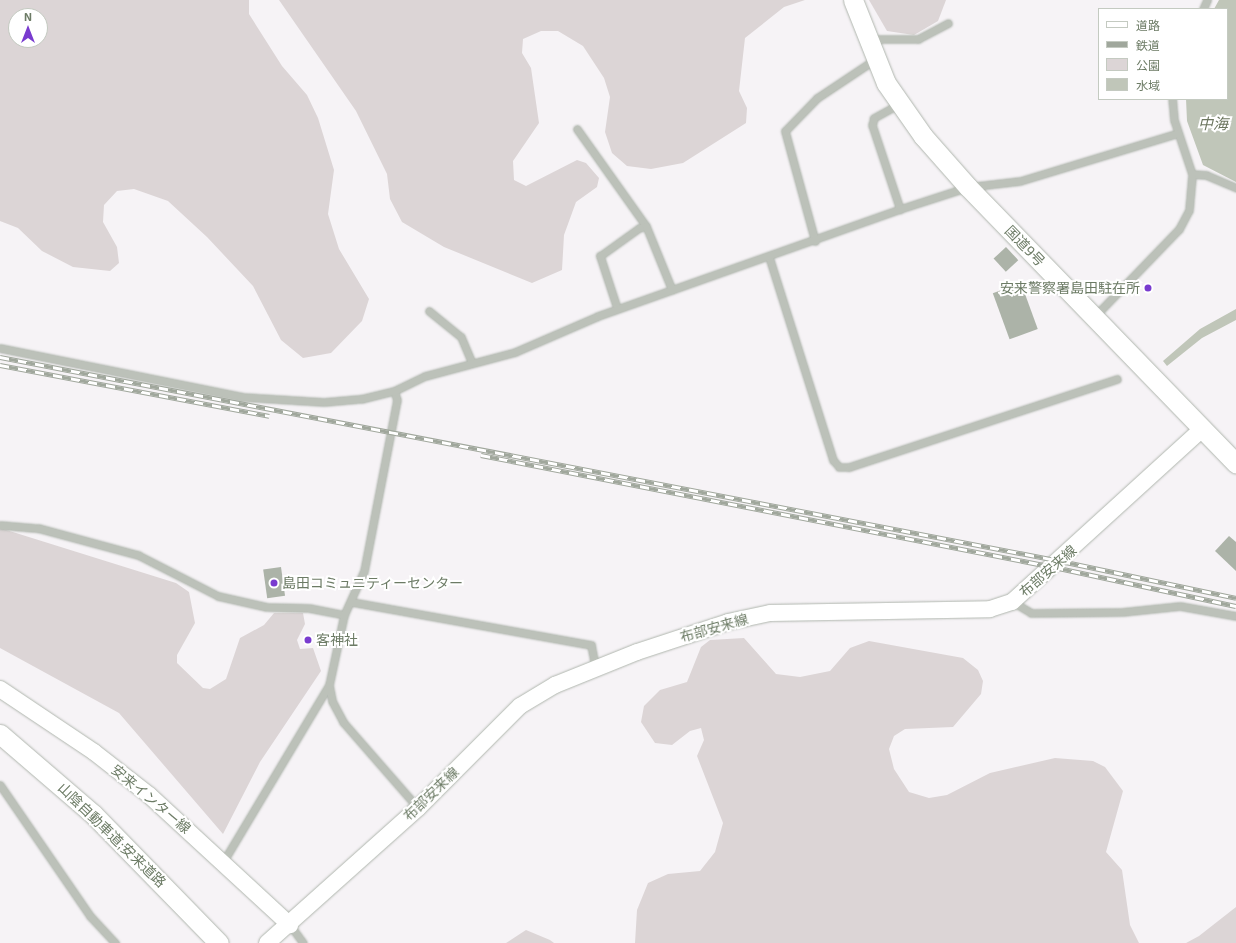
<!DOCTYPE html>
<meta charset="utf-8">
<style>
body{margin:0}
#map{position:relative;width:1236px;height:943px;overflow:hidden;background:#f6f3f6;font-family:"Exo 2","Noto Sans JP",sans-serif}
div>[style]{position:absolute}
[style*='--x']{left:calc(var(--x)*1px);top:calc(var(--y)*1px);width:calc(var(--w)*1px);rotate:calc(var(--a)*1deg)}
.green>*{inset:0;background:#dcd5d6}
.water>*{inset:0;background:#c0c6b9}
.building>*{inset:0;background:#acb3a8;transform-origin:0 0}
.roads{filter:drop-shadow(0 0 1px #b0b6ae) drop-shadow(0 0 1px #b0b6ae)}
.minor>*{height:7px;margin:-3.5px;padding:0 3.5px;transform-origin:3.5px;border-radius:3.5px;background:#bcc1b9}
.major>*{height:16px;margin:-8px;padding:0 8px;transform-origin:8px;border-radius:8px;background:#fff}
.highway>*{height:19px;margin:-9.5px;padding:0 9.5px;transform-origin:9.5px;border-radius:9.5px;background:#fff}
.rail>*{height:4.5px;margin-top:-2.25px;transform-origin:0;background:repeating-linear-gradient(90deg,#fff 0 9px,#a0a79c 0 18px);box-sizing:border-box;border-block:1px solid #a0a79c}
.dots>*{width:11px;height:11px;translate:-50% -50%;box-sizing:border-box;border:2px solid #fff;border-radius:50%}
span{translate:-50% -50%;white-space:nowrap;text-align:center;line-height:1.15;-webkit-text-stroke:4px #fff;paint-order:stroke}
.street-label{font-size:14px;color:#6c7b65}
.poi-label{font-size:14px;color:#6c7b65}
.right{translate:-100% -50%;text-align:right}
.left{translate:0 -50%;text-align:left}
.water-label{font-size:15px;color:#6c765f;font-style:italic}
.legend{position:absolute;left:1098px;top:8px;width:130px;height:92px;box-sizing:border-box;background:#fff;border:1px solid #c4cac1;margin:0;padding:5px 7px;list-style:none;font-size:12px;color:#6c7b65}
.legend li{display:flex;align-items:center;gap:8px;height:20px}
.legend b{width:20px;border:1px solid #c4cac1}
.north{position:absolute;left:8px;top:8px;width:40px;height:40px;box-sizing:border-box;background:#fff;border:1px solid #c4cac1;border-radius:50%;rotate:0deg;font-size:11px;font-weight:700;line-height:16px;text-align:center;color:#6c7b65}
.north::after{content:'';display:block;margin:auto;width:14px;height:18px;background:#793bcf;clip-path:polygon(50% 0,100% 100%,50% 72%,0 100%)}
</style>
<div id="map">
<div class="green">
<div style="clip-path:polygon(evenodd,0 0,249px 0,249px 14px,282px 66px,307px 95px,318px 118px,334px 170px,328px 214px,339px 249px,369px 299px,362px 321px,331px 353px,303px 358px,281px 340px,253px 286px,207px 237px,168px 201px,134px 189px,117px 191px,104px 205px,103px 222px,117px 247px,119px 263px,110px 271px,73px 267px,42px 251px,18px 228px,0 221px,0 0,16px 16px,40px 16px,40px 40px,16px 40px,16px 16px)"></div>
<div style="clip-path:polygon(279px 0,805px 0,784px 7px,745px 38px,739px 91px,747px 108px,746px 123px,683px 163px,651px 169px,627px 166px,612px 153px,605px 132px,610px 97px,604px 78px,583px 46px,558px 31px,541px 31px,523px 39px,522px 53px,531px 68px,539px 123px,513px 161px,514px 180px,526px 186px,577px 160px,586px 163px,599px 178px,597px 187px,576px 202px,564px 235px,562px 270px,532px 283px,444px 247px,402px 222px,390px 199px,387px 174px,356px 111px)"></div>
<div style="clip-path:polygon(869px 0,946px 0,938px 21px,914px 35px,887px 31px)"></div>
<div style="clip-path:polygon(0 528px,176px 583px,189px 592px,195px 623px,177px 655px,177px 663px,203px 688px,210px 689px,226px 679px,240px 638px,264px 625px,274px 613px,303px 613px,305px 624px,297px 640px,300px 649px,313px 648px,321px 671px,260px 762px,223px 834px,119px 713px,0 648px)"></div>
<div style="clip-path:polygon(744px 638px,776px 674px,800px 677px,830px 671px,850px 648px,869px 641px,963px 658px,978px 670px,983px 681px,981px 694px,953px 727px,905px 729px,894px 736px,889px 749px,894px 769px,909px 792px,929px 798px,947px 795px,990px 773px,1055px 758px,1093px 761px,1105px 767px,1123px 791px,1106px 852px,1122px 870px,1130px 925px,1139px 943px,635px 943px,637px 910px,648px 883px,668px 874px,700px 871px,715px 852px,723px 823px,697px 756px,704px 740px,701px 728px,690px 731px,672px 745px,655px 743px,641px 722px,644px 706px,660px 690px,687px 682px,701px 647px,710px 640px)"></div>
<div style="clip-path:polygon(1236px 907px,1236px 943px,1186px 943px,1199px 936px)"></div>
<div style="clip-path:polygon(526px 930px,550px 940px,554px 943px,506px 943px)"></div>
</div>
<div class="water">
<div style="clip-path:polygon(1219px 0,1236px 0,1236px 182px,1203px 165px,1187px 121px,1186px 99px,1227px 99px,1227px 9px,1214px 9px)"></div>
<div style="clip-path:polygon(1236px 309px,1236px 320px,1202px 338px,1167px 366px,1163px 361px,1200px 329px)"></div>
</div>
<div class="building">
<div style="left:1006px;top:247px;width:18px;height:17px;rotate:47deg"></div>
<div style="left:1021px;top:283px;width:49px;height:30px;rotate:70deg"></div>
<div style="clip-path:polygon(1229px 536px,1236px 542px,1236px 571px,1215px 551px)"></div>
<div style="left:281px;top:567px;width:29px;height:18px;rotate:82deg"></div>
</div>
<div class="roads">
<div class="minor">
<div style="--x:1203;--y:9;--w:10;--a:-66"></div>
<div style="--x:869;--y:39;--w:49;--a:0"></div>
<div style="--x:918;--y:39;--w:34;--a:-28"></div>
<div style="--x:899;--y:104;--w:29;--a:151"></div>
<div style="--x:874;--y:118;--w:7;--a:106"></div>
<div style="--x:872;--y:125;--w:89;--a:71.6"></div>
<div style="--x:577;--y:129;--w:119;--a:54.6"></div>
<div style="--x:1192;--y:174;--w:14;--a:4"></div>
<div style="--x:1206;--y:175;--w:33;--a:23"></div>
<div style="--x:815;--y:241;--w:114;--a:-105.3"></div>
<div style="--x:785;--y:131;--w:46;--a:-45.9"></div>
<div style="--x:817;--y:98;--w:69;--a:-33.7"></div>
<div style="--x:769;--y:257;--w:213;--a:72.5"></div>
<div style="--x:833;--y:460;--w:9;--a:49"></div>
<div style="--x:839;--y:467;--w:10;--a:0"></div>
<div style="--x:849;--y:467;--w:282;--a:-18.2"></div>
<div style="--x:616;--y:305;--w:52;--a:-108.1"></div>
<div style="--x:600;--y:256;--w:48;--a:-35.7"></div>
<div style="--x:639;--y:228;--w:7;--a:-16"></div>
<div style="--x:646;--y:226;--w:69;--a:67.9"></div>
<div style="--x:429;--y:311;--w:41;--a:39.1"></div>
<div style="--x:461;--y:337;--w:28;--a:67"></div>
<div style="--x:1094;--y:317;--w:122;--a:-46"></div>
<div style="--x:1179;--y:229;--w:21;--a:-62"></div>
<div style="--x:1189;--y:210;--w:36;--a:-85"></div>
<div style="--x:1192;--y:174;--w:57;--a:-108.4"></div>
<div style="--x:1174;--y:120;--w:21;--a:-95"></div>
<div style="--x:0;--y:348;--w:248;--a:11.4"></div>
<div style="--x:243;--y:397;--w:81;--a:3.5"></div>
<div style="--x:324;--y:402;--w:37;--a:-5"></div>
<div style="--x:361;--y:399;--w:34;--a:-14"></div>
<div style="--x:0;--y:525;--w:38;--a:5"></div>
<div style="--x:38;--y:528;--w:104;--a:15.1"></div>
<div style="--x:138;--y:555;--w:90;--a:27.1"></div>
<div style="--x:218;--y:596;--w:50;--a:12.7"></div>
<div style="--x:267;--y:607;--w:42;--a:1.4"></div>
<div style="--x:309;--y:608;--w:36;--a:11"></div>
<div style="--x:352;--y:602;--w:243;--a:10.2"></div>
<div style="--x:591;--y:645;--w:21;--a:79"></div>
<div style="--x:1013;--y:602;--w:21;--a:31"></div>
<div style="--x:1031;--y:613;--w:91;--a:-0.6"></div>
<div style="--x:1122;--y:612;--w:58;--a:-5.9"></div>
<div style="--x:1180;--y:606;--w:57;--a:10.1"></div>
<div style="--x:329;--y:685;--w:16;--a:79"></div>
<div style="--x:332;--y:701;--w:24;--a:62"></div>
<div style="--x:343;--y:722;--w:114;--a:48.9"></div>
<div style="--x:0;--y:785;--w:159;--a:55.5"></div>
<div style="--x:90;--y:916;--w:37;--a:47"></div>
<div style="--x:223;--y:862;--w:206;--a:-59.1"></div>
<div style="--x:329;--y:685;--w:72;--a:-77.9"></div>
<div style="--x:344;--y:615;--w:48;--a:-65.6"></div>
<div style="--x:364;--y:571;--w:174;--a:-79.1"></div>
<div style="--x:397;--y:400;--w:9;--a:-108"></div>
<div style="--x:394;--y:391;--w:34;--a:-26"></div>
<div style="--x:425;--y:376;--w:93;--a:-14.9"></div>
<div style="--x:515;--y:352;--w:90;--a:-23.4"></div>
<div style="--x:598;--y:316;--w:320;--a:-19.5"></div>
<div style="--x:900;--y:209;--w:71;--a:-17.9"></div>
<div style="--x:968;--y:187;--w:52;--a:-6.6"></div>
<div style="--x:1020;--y:181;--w:165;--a:-16.9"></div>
<div style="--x:290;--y:925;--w:22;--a:54"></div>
</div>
<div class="major">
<div style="--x:0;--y:689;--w:113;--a:33.8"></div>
<div style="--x:94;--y:752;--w:70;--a:38"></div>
<div style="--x:149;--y:795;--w:192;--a:42.7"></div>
<div style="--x:267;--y:943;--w:203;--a:-41.8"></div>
<div style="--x:418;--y:808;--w:144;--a:-45"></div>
<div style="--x:520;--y:706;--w:41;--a:-31"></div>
<div style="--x:555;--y:685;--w:88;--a:-21.9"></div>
<div style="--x:637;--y:652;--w:96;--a:-18.2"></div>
<div style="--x:728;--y:622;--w:43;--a:-12.1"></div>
<div style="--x:770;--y:613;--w:220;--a:-1"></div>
<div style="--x:990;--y:609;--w:23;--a:-18"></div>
<div style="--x:1012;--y:602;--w:257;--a:-42.3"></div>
</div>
<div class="highway">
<div style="--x:853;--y:0;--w:89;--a:68.3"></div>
<div style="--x:886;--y:83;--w:65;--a:55.1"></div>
<div style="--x:923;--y:136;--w:68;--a:48.6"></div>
<div style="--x:968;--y:187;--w:385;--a:45.9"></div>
<div style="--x:0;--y:734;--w:123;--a:40.7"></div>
<div style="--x:93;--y:814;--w:180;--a:45.7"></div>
</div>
</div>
<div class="rail">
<div style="--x:0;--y:357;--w:1080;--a:10.88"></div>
<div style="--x:1061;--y:561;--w:179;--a:11.9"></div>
<div style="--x:0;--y:365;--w:274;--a:10.7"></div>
<div style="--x:481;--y:455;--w:584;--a:11.06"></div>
<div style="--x:1054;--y:567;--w:186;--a:12.1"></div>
</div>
<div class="dots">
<div style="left:1148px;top:288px;background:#793bcf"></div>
<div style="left:274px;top:583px;background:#793bcf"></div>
<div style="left:308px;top:640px;background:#793bcf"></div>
</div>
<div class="street-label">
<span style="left:1025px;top:246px;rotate:46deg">国道9号</span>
<span style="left:1048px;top:571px;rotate:-41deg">布部安来線</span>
<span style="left:714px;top:628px;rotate:-16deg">布部安来線</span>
<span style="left:431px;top:794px;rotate:-44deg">布部安来線</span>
<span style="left:151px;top:799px;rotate:40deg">安来インター線</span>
<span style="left:112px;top:835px;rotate:44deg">山陰自動車道;安来道路</span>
</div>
<div class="poi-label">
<span class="right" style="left:1140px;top:288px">安来警察署島田駐在所</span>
<span class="left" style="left:282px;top:583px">島田コミュニティーセンター</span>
<span class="left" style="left:316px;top:640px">客神社</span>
</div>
<div class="water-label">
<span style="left:1213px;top:124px">中海</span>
</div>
<ul class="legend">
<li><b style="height:5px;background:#fff"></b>道路</li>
<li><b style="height:5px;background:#a0a79c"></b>鉄道</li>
<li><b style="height:11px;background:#dcd5d6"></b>公園</li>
<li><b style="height:11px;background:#c0c6b9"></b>水域</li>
</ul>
<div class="north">N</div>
</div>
